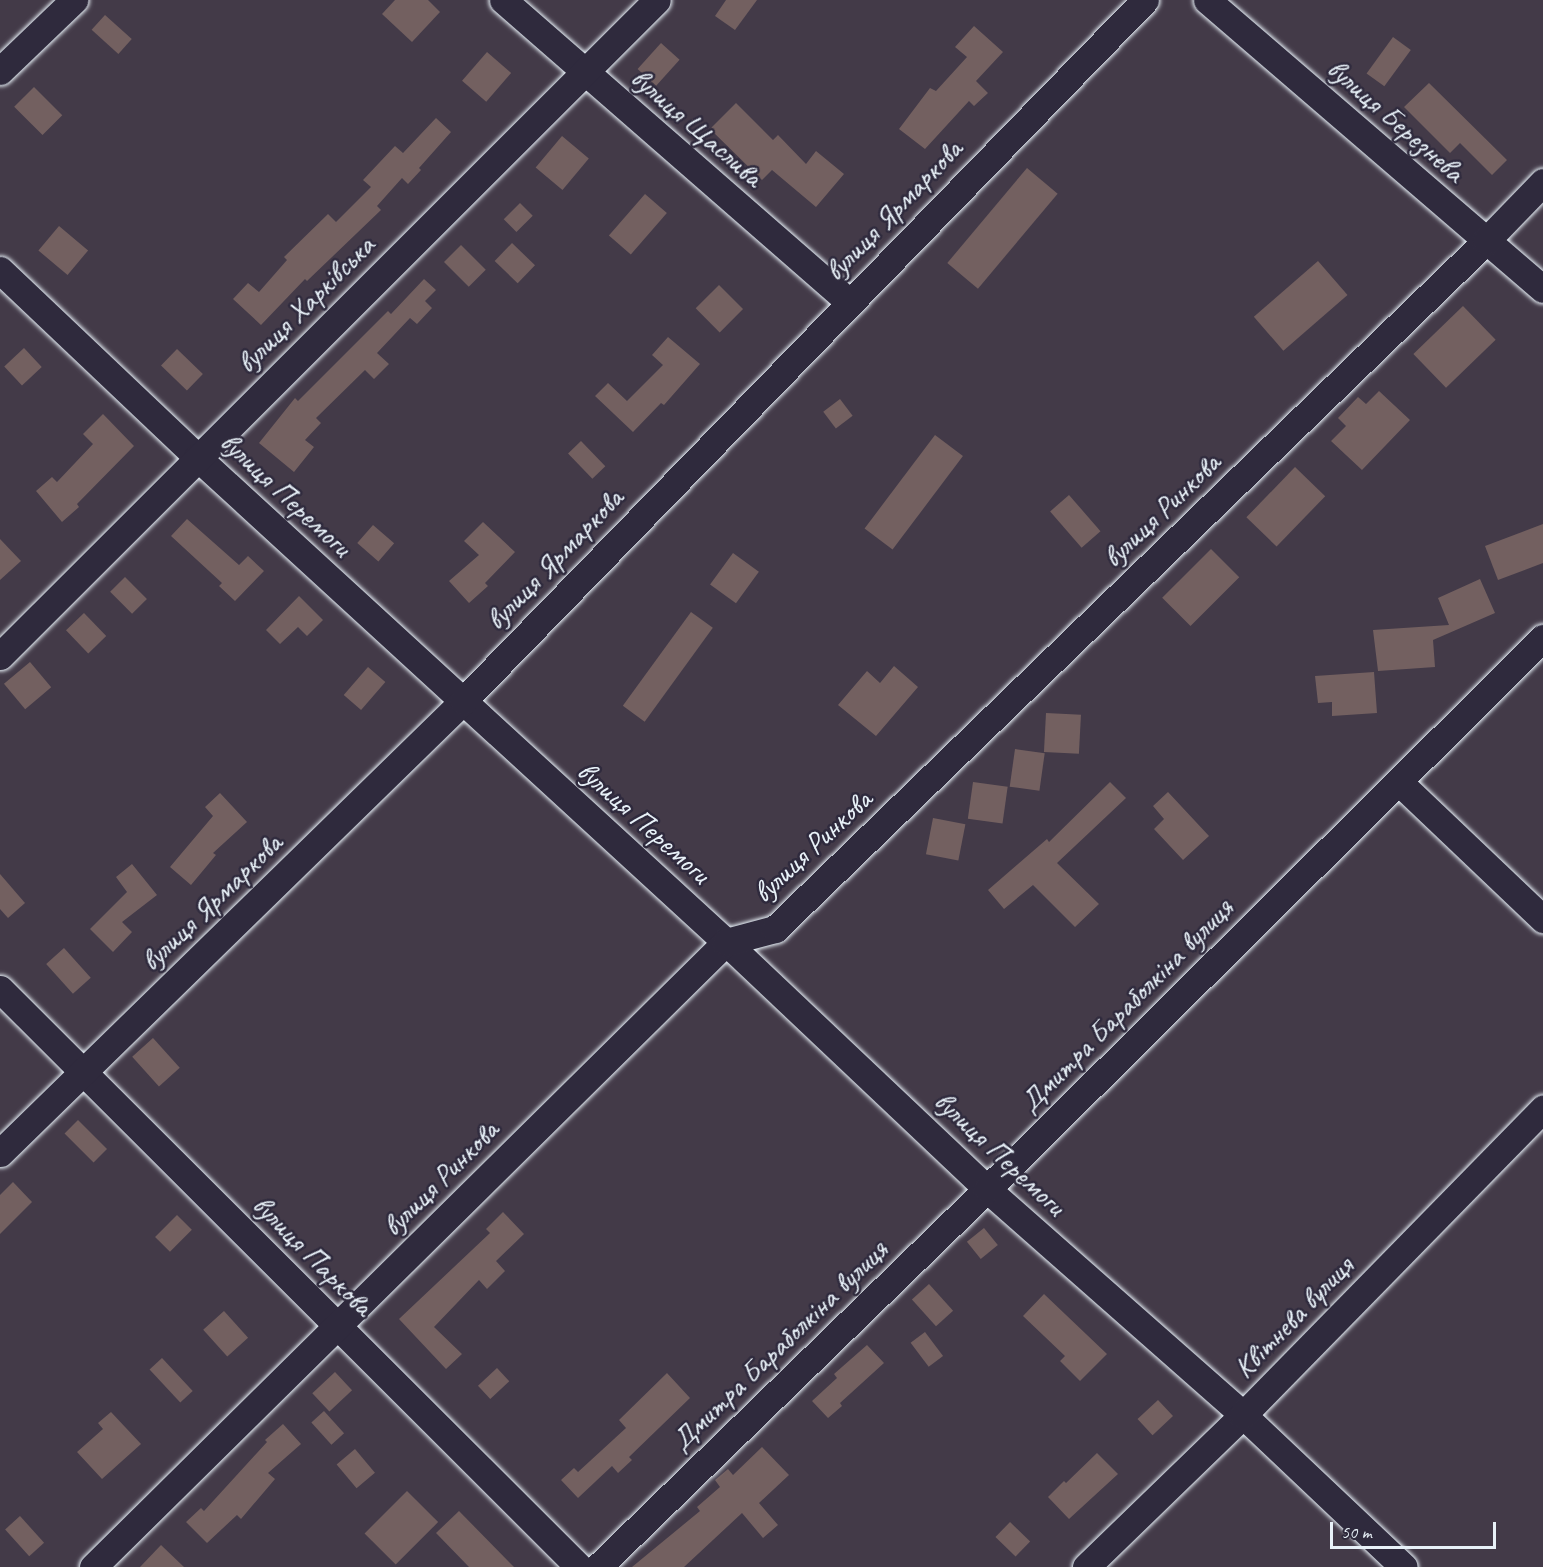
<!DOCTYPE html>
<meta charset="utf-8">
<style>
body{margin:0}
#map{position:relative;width:1543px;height:1567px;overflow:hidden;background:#433a48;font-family:Caveat,sans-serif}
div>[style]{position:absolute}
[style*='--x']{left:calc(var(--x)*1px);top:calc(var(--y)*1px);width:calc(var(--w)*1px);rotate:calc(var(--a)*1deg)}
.building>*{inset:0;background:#736060;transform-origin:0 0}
.roads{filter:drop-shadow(0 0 2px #e8f1f8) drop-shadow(0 0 2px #e8f1f8)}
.street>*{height:27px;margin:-13.5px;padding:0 13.5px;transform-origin:13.5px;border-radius:13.5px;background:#2f2a3d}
span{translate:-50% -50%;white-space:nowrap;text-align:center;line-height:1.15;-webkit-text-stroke:5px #2f2a3d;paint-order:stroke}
.street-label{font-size:30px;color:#e8f1f8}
.scale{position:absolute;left:1330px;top:1522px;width:166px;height:27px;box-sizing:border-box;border:3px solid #e8f1f8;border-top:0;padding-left:8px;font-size:18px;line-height:21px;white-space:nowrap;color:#e8f1f8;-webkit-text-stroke:4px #2f2a3d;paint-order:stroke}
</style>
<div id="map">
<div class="building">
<div style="clip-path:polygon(395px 0,428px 0,440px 12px,412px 42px,382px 14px)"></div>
<div style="clip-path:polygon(726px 0,757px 0,735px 30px,715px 16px)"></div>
<div style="left:105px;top:15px;width:36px;height:20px;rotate:42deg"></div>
<div style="clip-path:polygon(974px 26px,1003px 52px,976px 81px,988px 93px,974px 106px,969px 101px,925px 149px,899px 129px,930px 88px,936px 91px,967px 57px,955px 47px)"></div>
<div style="left:1393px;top:37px;width:22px;height:45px;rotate:36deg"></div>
<div style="left:661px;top:43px;width:25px;height:35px;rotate:42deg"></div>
<div style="left:487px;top:52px;width:32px;height:38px;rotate:41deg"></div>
<div style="clip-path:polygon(1429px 83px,1507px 160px,1492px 175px,1460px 143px,1450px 153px,1404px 107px)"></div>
<div style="left:34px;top:87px;width:40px;height:28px;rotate:45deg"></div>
<div style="clip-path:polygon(736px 103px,773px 140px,778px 135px,806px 164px,816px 151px,844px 174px,816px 207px,772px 170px,762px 180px,710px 129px)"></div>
<div style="clip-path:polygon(436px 118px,451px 132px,419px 168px,421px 170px,408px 184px,402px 178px,377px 206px,381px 210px,307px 281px,305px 279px,261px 325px,233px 299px,248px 283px,259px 292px,287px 260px,284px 257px,328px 214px,336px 222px,371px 187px,363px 180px,395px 146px,403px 153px)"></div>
<div style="left:562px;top:136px;width:35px;height:41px;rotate:40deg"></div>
<div style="left:1027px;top:168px;width:40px;height:124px;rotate:40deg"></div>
<div style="left:645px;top:194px;width:29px;height:55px;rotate:41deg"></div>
<div style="left:520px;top:203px;width:18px;height:23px;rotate:45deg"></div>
<div style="left:59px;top:226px;width:38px;height:32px;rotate:40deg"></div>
<div style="left:512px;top:243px;width:32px;height:25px;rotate:44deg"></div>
<div style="left:461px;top:245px;width:35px;height:24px;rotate:45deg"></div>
<div style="left:1318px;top:261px;width:45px;height:85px;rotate:49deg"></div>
<div style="clip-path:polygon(424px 279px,436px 290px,425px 301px,432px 308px,417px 324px,410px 318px,377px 353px,389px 364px,374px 379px,365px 370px,316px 418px,321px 423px,305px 440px,314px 447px,294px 472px,259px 443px,295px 398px,298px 401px,388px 311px,391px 314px)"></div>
<div style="left:719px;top:285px;width:34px;height:33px;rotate:45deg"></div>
<div style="left:1463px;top:306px;width:47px;height:69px;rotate:46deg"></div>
<div style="clip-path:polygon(668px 337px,700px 364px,664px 405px,661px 403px,633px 432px,595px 396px,608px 383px,627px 401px,663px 365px,652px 355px)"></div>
<div style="left:24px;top:348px;width:26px;height:27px;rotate:47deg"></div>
<div style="left:177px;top:349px;width:36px;height:23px;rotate:44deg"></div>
<div style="clip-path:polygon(1379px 391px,1410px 420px,1362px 470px,1331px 441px,1346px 426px,1338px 418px,1358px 397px,1366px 404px)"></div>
<div style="left:840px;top:399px;width:21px;height:21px;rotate:53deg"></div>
<div style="clip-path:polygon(103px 414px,134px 446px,77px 504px,79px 507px,62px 522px,36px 491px,52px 477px,57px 482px,93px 444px,83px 434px)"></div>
<div style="left:935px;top:435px;width:35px;height:117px;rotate:37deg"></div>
<div style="left:581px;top:441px;width:35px;height:18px;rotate:46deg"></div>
<div style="left:1295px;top:467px;width:42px;height:70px;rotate:44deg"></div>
<div style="left:1069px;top:495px;width:48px;height:25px;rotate:49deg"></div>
<div style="clip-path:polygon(187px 519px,239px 565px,248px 556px,264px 571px,235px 601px,219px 586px,222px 583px,171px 536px)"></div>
<div style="clip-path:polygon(483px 522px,515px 552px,485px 583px,488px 586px,469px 603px,449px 581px,479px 555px,464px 541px)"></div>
<div style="clip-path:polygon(1543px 524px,1543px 563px,1498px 580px,1485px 546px)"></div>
<div style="left:373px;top:525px;width:28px;height:24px;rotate:41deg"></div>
<div style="clip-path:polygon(0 539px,21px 561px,0 580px)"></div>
<div style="left:1211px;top:549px;width:40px;height:69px;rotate:45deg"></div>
<div style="left:733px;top:553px;width:32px;height:39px;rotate:36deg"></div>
<div style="left:125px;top:577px;width:31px;height:21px;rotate:45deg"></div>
<div style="clip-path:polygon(1480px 579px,1495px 613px,1433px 640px,1435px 667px,1378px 671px,1373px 630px,1449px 625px,1438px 598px)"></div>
<div style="clip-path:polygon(299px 596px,323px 620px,307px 636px,298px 627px,280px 644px,266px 630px)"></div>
<div style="left:691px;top:612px;width:27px;height:116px;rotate:36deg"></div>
<div style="left:84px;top:613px;width:32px;height:25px;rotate:46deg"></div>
<div style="left:30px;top:662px;width:33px;height:34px;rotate:50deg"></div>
<div style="clip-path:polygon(894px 666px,918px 687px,876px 736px,838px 705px,867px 671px,880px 683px)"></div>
<div style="left:368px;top:667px;width:23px;height:37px;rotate:41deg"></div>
<div style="clip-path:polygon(1374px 672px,1377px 713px,1332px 716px,1332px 702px,1318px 703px,1315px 676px)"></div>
<div style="left:1046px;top:713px;width:35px;height:39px;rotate:3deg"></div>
<div style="left:1015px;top:749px;width:30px;height:38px;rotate:8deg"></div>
<div style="left:973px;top:782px;width:35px;height:37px;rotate:8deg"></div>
<div style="clip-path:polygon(1110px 782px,1126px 798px,1057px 863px,1099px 904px,1075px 927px,1033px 885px,1004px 909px,988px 890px,1047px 839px,1049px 842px)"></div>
<div style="clip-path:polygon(1168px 792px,1209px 836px,1183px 860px,1154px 829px,1164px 819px,1153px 806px)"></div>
<div style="clip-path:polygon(220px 793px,247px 822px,213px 853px,216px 855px,191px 885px,170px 867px,213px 816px,205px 807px)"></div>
<div style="left:933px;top:818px;width:33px;height:37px;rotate:11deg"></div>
<div style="clip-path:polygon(132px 864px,157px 895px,122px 922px,132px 932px,113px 952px,90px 929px,127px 892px,116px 877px)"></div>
<div style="clip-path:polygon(0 874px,25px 903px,8px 918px,0 909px)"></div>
<div style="left:64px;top:948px;width:40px;height:24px;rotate:48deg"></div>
<div style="left:153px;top:1038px;width:40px;height:28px;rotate:48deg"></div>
<div style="left:78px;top:1120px;width:41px;height:19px;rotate:45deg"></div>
<div style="clip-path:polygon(13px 1182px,32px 1202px,0 1234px,0 1195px)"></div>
<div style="clip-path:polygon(503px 1212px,524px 1234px,496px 1261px,505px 1271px,487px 1289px,479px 1280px,434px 1327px,462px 1354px,446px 1369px,399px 1319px,490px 1233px,486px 1229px)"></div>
<div style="left:177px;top:1215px;width:21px;height:31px;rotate:45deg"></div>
<div style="left:984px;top:1228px;width:22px;height:22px;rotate:51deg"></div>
<div style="left:929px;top:1284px;width:36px;height:23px;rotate:48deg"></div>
<div style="clip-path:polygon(1044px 1294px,1107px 1354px,1080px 1381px,1060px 1361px,1065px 1356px,1023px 1316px)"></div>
<div style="left:224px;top:1311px;width:36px;height:28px;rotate:48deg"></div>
<div style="left:925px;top:1332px;width:30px;height:18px;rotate:53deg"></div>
<div style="clip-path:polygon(867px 1345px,884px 1363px,840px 1403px,842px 1406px,828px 1418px,812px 1401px,837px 1378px,834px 1374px)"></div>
<div style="left:162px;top:1358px;width:45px;height:17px;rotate:47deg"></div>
<div style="left:497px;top:1368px;width:18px;height:26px;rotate:47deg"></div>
<div style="left:335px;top:1372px;width:25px;height:31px;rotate:47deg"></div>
<div style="clip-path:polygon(667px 1373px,690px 1398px,629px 1457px,632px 1460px,618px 1473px,612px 1466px,578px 1498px,561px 1480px,574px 1468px,578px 1472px,626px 1428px,619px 1420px)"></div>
<div style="left:1158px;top:1400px;width:22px;height:28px;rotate:47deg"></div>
<div style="left:324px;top:1411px;width:30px;height:17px;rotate:48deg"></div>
<div style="clip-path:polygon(111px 1412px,141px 1444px,102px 1479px,77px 1452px,103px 1429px,98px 1423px)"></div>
<div style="clip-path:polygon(283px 1424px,301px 1444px,268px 1473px,275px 1479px,241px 1519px,237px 1515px,207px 1543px,186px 1522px,201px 1508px,204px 1511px,267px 1442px,265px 1440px)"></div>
<div style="clip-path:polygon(762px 1447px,789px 1475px,759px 1503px,778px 1525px,763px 1538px,742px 1513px,684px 1567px,632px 1567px,700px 1511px,697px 1507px,720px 1487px,715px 1480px,728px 1469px,733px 1475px)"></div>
<div style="left:355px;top:1449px;width:31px;height:24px;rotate:50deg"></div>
<div style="clip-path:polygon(1097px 1453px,1118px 1474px,1069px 1519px,1048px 1497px,1064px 1481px,1066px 1483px)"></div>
<div style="left:407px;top:1491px;width:44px;height:60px;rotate:45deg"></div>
<div style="clip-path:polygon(459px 1511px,514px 1567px,469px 1567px,436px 1533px)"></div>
<div style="left:20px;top:1516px;width:36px;height:20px;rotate:48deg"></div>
<div style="left:1010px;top:1522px;width:28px;height:21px;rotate:44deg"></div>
<div style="clip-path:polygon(161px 1545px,184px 1567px,140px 1567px)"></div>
</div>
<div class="roads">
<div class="street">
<div style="--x:503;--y:0;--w:459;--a:41.1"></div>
<div style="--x:1207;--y:0;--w:443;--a:40.7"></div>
<div style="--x:0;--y:71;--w:103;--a:-43.8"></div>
<div style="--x:0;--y:270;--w:272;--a:43.5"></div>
<div style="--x:197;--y:457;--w:718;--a:42.52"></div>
<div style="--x:726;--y:942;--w:359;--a:43.4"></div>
<div style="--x:987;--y:1189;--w:341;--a:41.4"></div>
<div style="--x:1243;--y:1415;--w:221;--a:43.4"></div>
<div style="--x:0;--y:656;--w:928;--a:-44.96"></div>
<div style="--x:1399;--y:782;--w:199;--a:43.6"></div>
<div style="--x:0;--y:989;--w:818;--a:44.95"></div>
<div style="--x:0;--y:1153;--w:647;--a:-44.31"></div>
<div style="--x:463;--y:701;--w:978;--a:-45.79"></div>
<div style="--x:93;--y:1567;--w:890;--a:-44.64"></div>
<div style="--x:726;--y:942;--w:51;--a:-14.9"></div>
<div style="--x:775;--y:929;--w:989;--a:-44.06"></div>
<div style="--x:1486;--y:241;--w:82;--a:-46"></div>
<div style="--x:598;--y:1567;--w:542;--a:-44.18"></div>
<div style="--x:987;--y:1189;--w:783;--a:-44.74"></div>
<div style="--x:1086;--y:1567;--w:219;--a:-44.1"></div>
<div style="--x:1243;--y:1415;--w:429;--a:-45.6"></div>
</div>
</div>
<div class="street-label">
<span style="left:1396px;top:120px;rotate:41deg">вулиця Березнева</span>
<span style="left:697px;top:127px;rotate:41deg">вулиця Щаслива</span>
<span style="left:893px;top:210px;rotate:-46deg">вулиця Ярмаркова</span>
<span style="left:305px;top:304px;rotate:-45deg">вулиця Харківська</span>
<span style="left:286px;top:494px;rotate:43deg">вулиця Перемоги</span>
<span style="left:1161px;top:510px;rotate:-44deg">вулиця Ринкова</span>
<span style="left:554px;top:559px;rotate:-46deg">вулиця Ярмаркова</span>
<span style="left:644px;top:822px;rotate:42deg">вулиця Перемоги</span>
<span style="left:812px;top:846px;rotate:-43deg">вулиця Ринкова</span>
<span style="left:211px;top:902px;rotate:-44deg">вулиця Ярмаркова</span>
<span style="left:1126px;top:1005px;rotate:-45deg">Дмитра Бараболкіна вулиця</span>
<span style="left:1000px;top:1153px;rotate:43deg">вулиця Перемоги</span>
<span style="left:440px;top:1178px;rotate:-45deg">вулиця Ринкова</span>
<span style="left:313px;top:1255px;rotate:45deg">вулиця Паркова</span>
<span style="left:1293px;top:1317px;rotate:-46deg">Квітнева вулиця</span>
<span style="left:779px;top:1345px;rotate:-44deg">Дмитра Бараболкіна вулиця</span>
</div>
<div class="scale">50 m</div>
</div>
